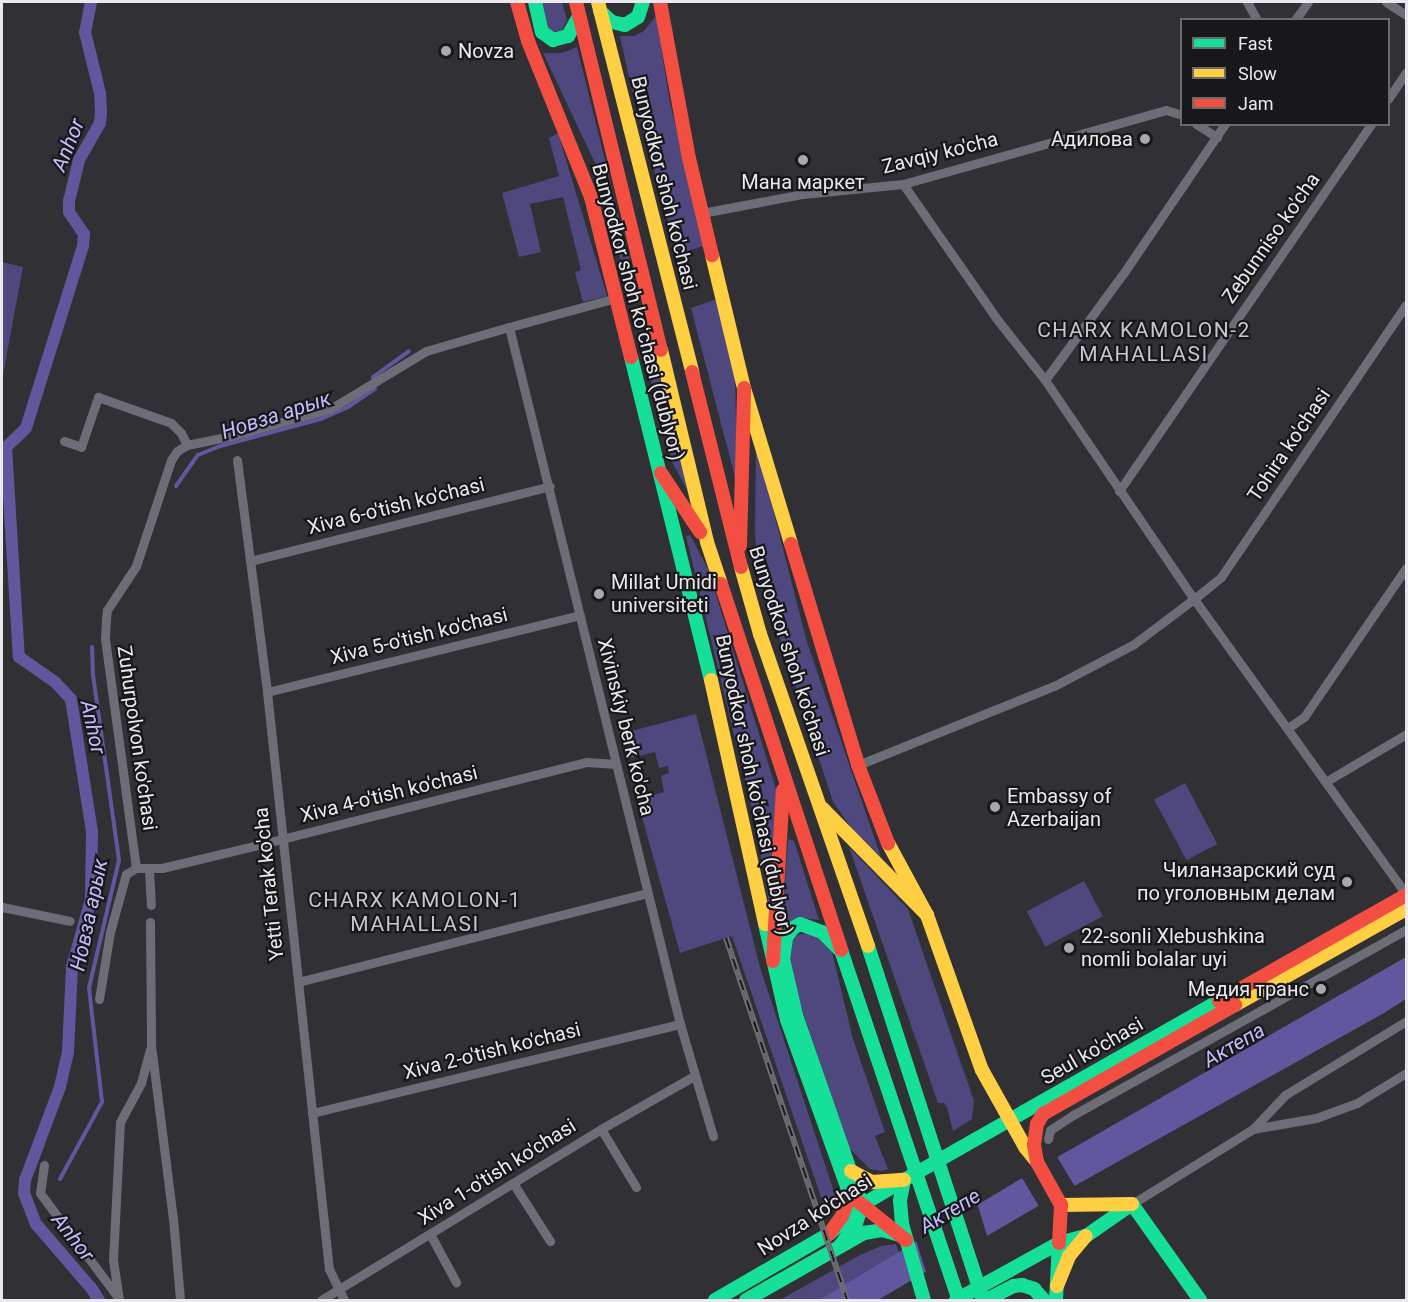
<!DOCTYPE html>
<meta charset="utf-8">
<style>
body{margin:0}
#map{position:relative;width:1408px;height:1302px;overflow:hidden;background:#303035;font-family:Roboto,sans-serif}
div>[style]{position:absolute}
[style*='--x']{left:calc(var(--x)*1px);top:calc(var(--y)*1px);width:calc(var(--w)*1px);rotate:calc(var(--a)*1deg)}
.green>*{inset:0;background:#4e487e;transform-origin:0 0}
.water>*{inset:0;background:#61579f}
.pier>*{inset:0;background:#303035;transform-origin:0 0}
.stream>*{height:4px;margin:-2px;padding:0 2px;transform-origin:2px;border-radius:2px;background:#61579f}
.canal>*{height:12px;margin:-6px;padding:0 6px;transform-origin:6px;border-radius:6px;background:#61579f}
.street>*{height:9px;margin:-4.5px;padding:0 4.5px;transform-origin:4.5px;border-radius:4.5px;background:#6d6d77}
.fast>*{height:14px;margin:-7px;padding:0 7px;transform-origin:7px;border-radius:7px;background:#16e098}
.slow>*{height:14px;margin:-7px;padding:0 7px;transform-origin:7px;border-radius:7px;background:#ffcf43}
.jam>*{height:14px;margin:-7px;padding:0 7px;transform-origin:7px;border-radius:7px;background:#f24e42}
.rail>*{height:6px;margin-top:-3px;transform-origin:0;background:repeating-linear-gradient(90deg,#18181b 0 11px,#6c6c72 0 22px);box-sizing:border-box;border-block:2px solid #6c6c72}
.dots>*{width:16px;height:16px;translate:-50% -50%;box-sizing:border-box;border:3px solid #18181b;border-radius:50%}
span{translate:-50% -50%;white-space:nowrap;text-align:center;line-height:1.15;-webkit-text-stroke:4.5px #18181b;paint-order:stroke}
.poi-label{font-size:20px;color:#eae9ee}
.left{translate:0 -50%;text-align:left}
.right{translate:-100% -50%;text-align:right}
.street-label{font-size:20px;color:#eae9ee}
.water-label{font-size:21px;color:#c2bdfe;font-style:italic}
.neighbourhood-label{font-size:21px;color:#c6c6cf;letter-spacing:1.5px}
.frame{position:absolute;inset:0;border:3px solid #eae9ee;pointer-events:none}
.legend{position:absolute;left:1180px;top:18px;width:210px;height:108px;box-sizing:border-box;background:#18181b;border:2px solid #6c6c6f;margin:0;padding:8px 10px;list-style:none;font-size:18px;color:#eae9ee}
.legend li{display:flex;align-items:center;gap:12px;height:30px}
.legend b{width:30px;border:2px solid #6c6c6f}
</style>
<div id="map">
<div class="green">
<div style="clip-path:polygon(541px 2px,562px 2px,567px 20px,562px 30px,554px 32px,549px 29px)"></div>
<div style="clip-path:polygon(656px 16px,670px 103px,706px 245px,691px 250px,690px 258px,679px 260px,631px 86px,620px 36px,634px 36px,644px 31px)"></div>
<div style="clip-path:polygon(577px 47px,636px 286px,628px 289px,596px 165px,543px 53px,562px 53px)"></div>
<div style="clip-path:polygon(558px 133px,607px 296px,583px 302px,575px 272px,581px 270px,563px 197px,530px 204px,541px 252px,519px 257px,502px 193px,559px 176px,549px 138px)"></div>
<div style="clip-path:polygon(2px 262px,23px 267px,2px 380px)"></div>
<div style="clip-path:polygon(717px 299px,735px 367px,737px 485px,691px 308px)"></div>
<div style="clip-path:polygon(650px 340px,691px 497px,672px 462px,641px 342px)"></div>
<div style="clip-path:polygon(756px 443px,807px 642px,881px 857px,852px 829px,833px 802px,758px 570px,755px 534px)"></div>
<div style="clip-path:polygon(690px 535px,708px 569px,777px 792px,770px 909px,755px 821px,686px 536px)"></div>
<div style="clip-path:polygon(696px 714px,760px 967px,837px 1201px,825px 1209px,732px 936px,680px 953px,637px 799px,664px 792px,661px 776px,669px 773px,668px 766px,659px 768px,655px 752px,630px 758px,624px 733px)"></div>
<div style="left:1185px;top:783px;width:69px;height:35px;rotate:62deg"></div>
<div style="clip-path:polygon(788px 839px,794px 841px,819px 920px,800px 918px,782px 927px)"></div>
<div style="clip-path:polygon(849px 847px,908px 909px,974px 1101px,972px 1119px,953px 1131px,947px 1107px,944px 1103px,938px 1103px)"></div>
<div style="left:1084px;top:881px;width:40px;height:65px;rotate:62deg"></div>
<div style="clip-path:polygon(807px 933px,817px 937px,832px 952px,853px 1039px,885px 1132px,875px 1136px,888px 1169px,882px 1171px,870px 1169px,849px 1148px,789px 971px,787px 950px,797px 935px)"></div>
<div style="clip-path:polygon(896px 1244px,899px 1253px,819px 1300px,780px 1300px,860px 1255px,881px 1246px)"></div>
</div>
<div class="water">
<div style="clip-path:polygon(1406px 957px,1406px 999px,1384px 1013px,1026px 1213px,878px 1300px,819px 1300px,1047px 1163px)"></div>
</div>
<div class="pier">
<div style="left:1056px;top:1155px;width:39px;height:41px;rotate:59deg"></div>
<div style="clip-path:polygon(977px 1203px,988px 1239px,927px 1275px,916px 1240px)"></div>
</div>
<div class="stream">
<div style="--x:176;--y:486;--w:38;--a:-55"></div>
<div style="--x:198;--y:455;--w:24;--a:-22"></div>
<div style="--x:220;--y:446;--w:105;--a:-15"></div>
<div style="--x:321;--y:419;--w:30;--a:-24"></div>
<div style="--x:348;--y:407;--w:32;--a:-34"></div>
<div style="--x:375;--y:389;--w:12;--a:-99"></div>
<div style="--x:373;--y:377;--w:44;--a:-35.8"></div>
<div style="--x:60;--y:1179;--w:88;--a:-61.4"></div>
<div style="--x:102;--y:1102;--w:115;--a:-96.5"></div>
<div style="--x:89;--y:988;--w:131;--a:-76.8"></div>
<div style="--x:119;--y:860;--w:187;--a:-98"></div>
<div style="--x:93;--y:675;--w:28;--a:-92"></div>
</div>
<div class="canal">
<div style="--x:91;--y:2;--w:31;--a:101"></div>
<div style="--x:85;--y:32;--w:63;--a:76.2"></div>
<div style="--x:100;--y:93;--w:20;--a:87"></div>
<div style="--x:101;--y:113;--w:10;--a:96"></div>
<div style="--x:100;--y:123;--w:43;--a:119.6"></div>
<div style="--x:79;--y:160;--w:42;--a:103.7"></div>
<div style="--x:69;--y:201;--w:11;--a:90"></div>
<div style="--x:69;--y:212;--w:27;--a:56"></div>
<div style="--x:84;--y:234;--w:12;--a:95"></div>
<div style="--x:83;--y:246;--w:191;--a:107.4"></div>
<div style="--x:26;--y:428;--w:28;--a:136"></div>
<div style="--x:6;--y:447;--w:210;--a:86.5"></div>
<div style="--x:19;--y:657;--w:44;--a:34.8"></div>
<div style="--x:55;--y:682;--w:23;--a:47"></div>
<div style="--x:71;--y:699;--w:135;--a:81"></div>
<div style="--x:92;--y:832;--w:67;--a:90.9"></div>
<div style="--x:91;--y:899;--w:71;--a:105.6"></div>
<div style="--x:72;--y:967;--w:85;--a:92.7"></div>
<div style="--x:68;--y:1052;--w:36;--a:103"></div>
<div style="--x:60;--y:1087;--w:99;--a:110.6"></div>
<div style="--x:25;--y:1180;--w:13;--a:94"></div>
<div style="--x:24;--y:1193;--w:33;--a:69"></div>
<div style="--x:36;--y:1224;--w:86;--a:49.3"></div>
<div style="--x:92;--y:1289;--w:13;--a:58"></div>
</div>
<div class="street">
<div style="--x:1247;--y:2;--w:21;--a:61"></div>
<div style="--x:1386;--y:2;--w:24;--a:33"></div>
<div style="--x:1295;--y:20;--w:22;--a:-54"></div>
<div style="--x:1388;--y:99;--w:32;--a:-56"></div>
<div style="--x:1196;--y:124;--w:25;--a:32"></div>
<div style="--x:903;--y:184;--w:163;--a:55.2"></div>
<div style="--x:996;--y:318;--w:79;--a:51.7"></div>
<div style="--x:1045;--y:380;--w:265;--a:55.8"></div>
<div style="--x:1194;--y:599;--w:363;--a:54.3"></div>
<div style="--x:702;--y:213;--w:103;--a:-10.7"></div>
<div style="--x:803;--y:194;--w:100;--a:-5.7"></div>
<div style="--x:903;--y:184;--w:273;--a:-15.7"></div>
<div style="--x:1166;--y:110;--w:17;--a:17"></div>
<div style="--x:616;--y:298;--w:111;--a:164.8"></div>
<div style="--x:509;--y:327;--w:718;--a:76.22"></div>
<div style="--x:680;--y:1024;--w:117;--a:73.6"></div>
<div style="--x:1045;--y:380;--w:135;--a:-53.7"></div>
<div style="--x:1125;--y:271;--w:178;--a:-55.8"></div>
<div style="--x:64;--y:441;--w:18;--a:19"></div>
<div style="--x:81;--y:447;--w:53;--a:-71.2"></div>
<div style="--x:98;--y:397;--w:77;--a:19.6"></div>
<div style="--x:171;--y:423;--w:14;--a:45"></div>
<div style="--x:181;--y:433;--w:13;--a:63"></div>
<div style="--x:237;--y:460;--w:234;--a:82.6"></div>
<div style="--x:267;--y:692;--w:580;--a:83.87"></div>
<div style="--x:329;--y:1269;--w:34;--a:64"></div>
<div style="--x:1119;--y:491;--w:445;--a:-55.5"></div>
<div style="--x:250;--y:561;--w:309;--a:-14"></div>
<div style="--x:267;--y:692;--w:322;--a:-13.8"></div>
<div style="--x:1288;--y:728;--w:19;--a:-35"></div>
<div style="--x:1304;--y:717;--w:181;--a:-55.6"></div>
<div style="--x:858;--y:765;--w:211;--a:-22"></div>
<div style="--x:1054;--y:686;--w:90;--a:-27.7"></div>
<div style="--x:1134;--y:644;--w:75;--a:-36.9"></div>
<div style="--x:1194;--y:599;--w:35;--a:-39"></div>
<div style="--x:1221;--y:577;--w:329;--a:-55.8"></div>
<div style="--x:1327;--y:781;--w:92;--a:-30.7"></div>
<div style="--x:136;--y:868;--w:26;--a:0"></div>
<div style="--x:162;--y:868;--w:111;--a:-13.5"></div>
<div style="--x:270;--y:842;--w:327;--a:-14.2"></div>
<div style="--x:587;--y:762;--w:29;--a:4"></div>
<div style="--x:149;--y:869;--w:36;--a:87"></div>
<div style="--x:2;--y:907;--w:69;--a:11.6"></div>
<div style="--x:150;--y:922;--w:123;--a:89.5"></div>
<div style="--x:151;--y:1045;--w:174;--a:82.8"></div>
<div style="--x:173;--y:1218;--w:82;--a:85.1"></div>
<div style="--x:298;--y:982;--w:360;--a:-14.3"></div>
<div style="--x:99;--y:999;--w:68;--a:-80.7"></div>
<div style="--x:110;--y:932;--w:60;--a:-74.6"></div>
<div style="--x:126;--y:874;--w:12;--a:-31"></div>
<div style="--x:136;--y:868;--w:232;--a:-97.7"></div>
<div style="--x:105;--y:638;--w:19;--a:-87"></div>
<div style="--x:106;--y:619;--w:9;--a:-84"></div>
<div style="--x:107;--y:610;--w:53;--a:-56.6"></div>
<div style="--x:136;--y:566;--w:112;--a:-71.7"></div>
<div style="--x:171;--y:460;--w:11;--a:-56"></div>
<div style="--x:177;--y:451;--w:12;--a:-31"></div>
<div style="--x:187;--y:445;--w:45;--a:-11.6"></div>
<div style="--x:231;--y:436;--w:103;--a:-15.3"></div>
<div style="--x:330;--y:409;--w:112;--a:-31.1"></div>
<div style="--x:426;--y:351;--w:86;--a:-16.1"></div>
<div style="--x:312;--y:1113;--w:379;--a:-13.6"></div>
<div style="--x:601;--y:1129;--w:68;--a:58.9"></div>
<div style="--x:1253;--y:1129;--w:47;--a:-46.7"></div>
<div style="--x:1285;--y:1095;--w:142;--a:-31.4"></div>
<div style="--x:1048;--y:1139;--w:9;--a:-77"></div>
<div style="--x:1050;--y:1130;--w:27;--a:-33"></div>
<div style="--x:1073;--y:1115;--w:381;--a:-29.1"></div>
<div style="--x:44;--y:1165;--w:28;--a:98"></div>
<div style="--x:40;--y:1193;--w:129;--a:53.2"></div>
<div style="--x:513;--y:1183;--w:69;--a:57.5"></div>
<div style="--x:1132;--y:1204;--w:142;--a:-31.8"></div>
<div style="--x:1253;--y:1129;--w:64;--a:-9.9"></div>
<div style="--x:1316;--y:1118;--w:44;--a:-20.1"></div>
<div style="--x:1357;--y:1103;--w:57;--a:-31.5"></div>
<div style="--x:430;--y:1234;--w:55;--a:61.6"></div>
<div style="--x:119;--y:1300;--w:40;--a:-98.5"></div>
<div style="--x:113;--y:1260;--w:138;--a:-87.1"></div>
<div style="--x:120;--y:1122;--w:44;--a:-61.7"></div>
<div style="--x:141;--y:1083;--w:35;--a:-75"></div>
<div style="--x:321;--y:1300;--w:328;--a:-31.4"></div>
<div style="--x:601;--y:1129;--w:107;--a:-29.7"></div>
</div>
<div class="fast">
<div style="--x:535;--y:2;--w:31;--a:77"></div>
<div style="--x:542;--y:32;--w:14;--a:36"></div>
<div style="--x:553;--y:40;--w:16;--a:-15"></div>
<div style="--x:568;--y:36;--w:23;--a:-61"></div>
<div style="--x:600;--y:11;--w:16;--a:43"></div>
<div style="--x:612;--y:22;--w:13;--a:13"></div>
<div style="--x:625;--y:25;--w:15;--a:-32"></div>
<div style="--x:638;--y:17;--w:16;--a:-72"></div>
<div style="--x:631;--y:357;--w:333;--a:76.1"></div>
<div style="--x:765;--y:924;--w:98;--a:77.1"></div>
<div style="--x:787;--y:1020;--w:186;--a:70.2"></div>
<div style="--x:868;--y:946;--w:372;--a:72"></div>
<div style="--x:839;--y:949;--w:24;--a:-135"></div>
<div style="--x:822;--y:932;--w:23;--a:-160"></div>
<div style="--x:800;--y:924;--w:8;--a:150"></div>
<div style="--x:793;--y:928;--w:12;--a:125"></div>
<div style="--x:786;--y:938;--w:21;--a:98"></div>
<div style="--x:783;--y:959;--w:57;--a:76.9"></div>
<div style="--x:796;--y:1015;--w:201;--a:70.8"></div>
<div style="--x:862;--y:1205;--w:22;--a:108"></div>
<div style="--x:855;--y:1226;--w:25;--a:127"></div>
<div style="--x:841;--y:950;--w:369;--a:71.4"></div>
<div style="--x:904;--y:1180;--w:21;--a:101"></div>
<div style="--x:900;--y:1201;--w:23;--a:85"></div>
<div style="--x:902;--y:1224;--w:79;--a:73.9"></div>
<div style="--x:1132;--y:1204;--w:118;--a:54.7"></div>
<div style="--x:715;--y:1300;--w:132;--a:-30.1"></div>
<div style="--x:829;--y:1234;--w:44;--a:-41.3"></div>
<div style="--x:862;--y:1205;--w:49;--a:-30.8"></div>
<div style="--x:904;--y:1180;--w:362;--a:-29.6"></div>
<div style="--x:746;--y:1300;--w:136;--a:-29.6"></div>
<div style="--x:864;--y:1233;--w:18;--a:-9"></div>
<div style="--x:882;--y:1230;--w:15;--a:16"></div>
<div style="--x:956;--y:1300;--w:118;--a:-29"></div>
<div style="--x:1059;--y:1243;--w:28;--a:-15"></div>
<div style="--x:1086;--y:1236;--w:56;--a:-34.8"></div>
<div style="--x:986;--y:1300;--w:31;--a:-27"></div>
<div style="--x:1014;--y:1286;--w:8;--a:-7"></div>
<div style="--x:1022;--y:1285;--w:13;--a:18"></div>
<div style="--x:1034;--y:1289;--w:15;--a:48"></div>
<div style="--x:1056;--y:1300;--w:57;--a:-87"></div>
</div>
<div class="slow">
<div style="--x:598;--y:2;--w:382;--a:75.7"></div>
<div style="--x:712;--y:255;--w:137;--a:76.5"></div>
<div style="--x:744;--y:388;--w:163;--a:73.2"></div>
<div style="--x:661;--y:350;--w:197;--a:76.5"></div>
<div style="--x:707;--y:542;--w:44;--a:71.6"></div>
<div style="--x:741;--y:567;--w:70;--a:74.2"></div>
<div style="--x:760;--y:634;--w:330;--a:70.9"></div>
<div style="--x:711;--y:680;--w:250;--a:77.5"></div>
<div style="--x:822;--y:808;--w:150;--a:45.5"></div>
<div style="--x:888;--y:843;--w:82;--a:61.6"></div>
<div style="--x:927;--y:915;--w:164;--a:70.5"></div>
<div style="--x:982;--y:1070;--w:88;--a:60.8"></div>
<div style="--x:1025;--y:1147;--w:19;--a:51"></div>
<div style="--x:1235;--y:1005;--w:196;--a:-29.3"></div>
<div style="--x:851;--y:1171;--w:24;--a:28"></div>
<div style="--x:872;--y:1182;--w:32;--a:-4"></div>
<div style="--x:1061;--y:1205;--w:71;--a:-0.8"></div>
<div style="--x:1057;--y:1286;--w:32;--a:-68"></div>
<div style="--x:1069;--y:1256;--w:26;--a:-50"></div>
</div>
<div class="jam">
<div style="--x:517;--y:2;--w:41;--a:74.2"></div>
<div style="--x:528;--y:41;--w:168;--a:68"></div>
<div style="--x:591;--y:197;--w:165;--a:76"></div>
<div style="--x:576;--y:2;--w:358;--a:76.3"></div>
<div style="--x:660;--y:2;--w:159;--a:79.5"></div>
<div style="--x:689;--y:158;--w:100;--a:76.7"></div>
<div style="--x:692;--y:372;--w:201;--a:75.9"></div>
<div style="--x:661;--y:473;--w:71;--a:56.5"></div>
<div style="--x:791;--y:544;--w:231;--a:73.1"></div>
<div style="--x:858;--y:765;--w:84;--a:69"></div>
<div style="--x:740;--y:546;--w:158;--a:-88.5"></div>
<div style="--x:721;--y:584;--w:385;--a:71.8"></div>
<div style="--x:773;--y:961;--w:171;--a:-86.7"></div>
<div style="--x:1219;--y:1001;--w:215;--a:-29.5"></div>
<div style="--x:829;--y:1234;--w:22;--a:-54"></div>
<div style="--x:842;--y:1216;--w:22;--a:-69"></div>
<div style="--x:850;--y:1195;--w:72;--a:38.8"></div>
<div style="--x:1059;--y:1243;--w:38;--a:-87"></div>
<div style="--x:1061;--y:1205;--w:49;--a:-119.2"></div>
<div style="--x:1037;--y:1162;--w:17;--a:-100"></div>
<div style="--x:1034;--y:1145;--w:21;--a:-82"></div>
<div style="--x:1037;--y:1124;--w:12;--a:-59"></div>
<div style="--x:1043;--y:1114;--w:221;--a:-29.6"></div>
</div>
<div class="rail">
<div style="--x:726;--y:938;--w:382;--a:71.5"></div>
</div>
<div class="dots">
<div style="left:446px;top:51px;background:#a9a8ad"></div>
<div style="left:1145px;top:139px;background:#a9a8ad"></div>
<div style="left:803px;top:160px;background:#a9a8ad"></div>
<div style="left:599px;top:594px;background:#a9a8ad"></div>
<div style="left:995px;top:807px;background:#a9a8ad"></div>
<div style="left:1347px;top:882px;background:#a9a8ad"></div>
<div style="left:1069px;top:948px;background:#a9a8ad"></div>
<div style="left:1321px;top:989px;background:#a9a8ad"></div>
</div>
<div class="poi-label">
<span class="left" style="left:458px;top:51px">Novza</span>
<span class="right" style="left:1133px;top:139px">Адилова</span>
<span style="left:803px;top:182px">Мана маркет</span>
<span class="left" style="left:611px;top:594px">Millat Umidi<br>universiteti</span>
<span class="left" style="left:1007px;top:808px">Embassy of<br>Azerbaijan</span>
<span class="right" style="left:1335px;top:882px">Чиланзарский суд<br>по уголовным делам</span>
<span class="left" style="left:1081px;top:948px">22-sonli Xlebushkina<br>nomli bolalar uyi</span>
<span class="right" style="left:1309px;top:989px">Медия транс</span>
</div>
<div class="street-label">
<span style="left:940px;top:153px;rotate:-14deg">Zavqiy ko'cha</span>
<span style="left:664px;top:183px;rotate:76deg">Bunyodkor shoh ko'chasi</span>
<span style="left:1271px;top:238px;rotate:-55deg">Zebunniso ko'cha</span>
<span style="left:638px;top:312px;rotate:75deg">Bunyodkor shoh koʻchasi (dublyor)</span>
<span style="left:1289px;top:445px;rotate:-56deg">Tohira ko'chasi</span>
<span style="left:396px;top:506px;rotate:-14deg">Xiva 6-o'tish ko'chasi</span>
<span style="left:419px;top:636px;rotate:-14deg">Xiva 5-o'tish ko'chasi</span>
<span style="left:789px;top:651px;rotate:72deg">Bunyodkor shoh ko'chasi</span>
<span style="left:626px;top:727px;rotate:76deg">Xivinskiy berk ko'cha</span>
<span style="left:137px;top:738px;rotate:82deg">Zuhurpolvon ko'chasi</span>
<span style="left:754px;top:785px;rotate:78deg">Bunyodkor shoh koʻchasi (dublyor)</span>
<span style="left:389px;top:794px;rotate:-14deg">Xiva 4-o'tish ko'chasi</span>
<span style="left:269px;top:884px;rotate:-96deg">Yetti Terak ko'cha</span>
<span style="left:492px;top:1051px;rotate:-14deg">Xiva 2-o'tish ko'chasi</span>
<span style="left:1092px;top:1051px;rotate:-30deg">Seul ko'chasi</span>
<span style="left:497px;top:1172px;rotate:-32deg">Xiva 1-o'tish ko'chasi</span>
<span style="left:815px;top:1215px;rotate:-33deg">Novza ko'chasi</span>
</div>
<div class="water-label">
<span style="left:68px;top:145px;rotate:-68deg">Anhor</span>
<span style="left:276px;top:415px;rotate:-18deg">Новза арык</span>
<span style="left:93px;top:727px;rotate:78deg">Anhor</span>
<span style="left:89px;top:915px;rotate:-78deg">Новза арык</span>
<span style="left:1234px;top:1045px;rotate:-30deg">Актепа</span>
<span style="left:950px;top:1211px;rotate:-31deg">Актепе</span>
<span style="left:73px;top:1237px;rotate:52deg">Anhor</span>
</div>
<div class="neighbourhood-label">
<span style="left:1144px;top:342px">CHARX KAMOLON-2<br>MAHALLASI</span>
<span style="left:415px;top:912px">CHARX KAMOLON-1<br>MAHALLASI</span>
</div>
<div class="frame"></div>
<ul class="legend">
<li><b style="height:8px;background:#16e098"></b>Fast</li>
<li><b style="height:8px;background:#ffcf43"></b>Slow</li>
<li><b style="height:8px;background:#f24e42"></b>Jam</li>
</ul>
</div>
